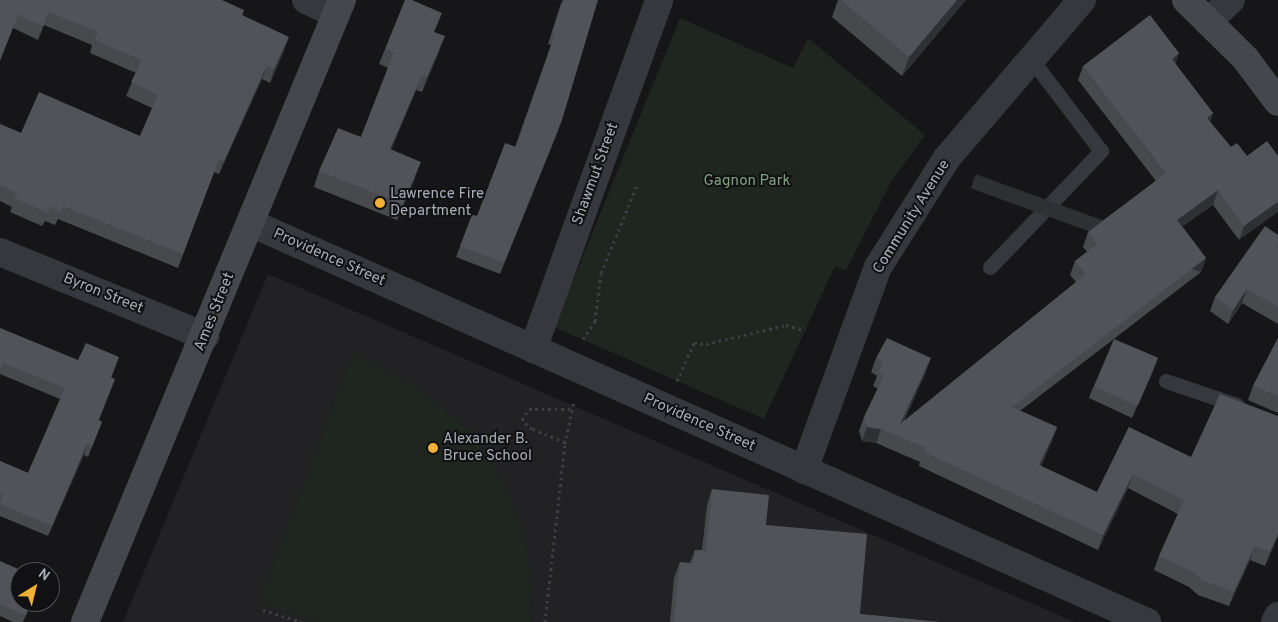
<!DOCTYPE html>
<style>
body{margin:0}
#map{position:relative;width:1278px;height:622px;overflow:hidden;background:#161618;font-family:Overpass,sans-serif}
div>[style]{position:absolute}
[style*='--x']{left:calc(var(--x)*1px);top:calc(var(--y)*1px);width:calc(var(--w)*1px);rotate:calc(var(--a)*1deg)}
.built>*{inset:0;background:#222225}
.green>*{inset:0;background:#1e261f}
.path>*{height:3px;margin-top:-1.5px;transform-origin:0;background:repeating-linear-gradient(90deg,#3d3f44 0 2.5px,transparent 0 6.5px)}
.lane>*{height:15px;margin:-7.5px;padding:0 7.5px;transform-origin:7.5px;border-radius:7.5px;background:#37383d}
.street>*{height:28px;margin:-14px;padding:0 14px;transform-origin:14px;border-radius:14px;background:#37383d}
.secondary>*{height:28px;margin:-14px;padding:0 14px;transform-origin:14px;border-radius:14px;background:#45474d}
.wall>*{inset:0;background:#47494d}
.shaded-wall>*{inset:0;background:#2f3033;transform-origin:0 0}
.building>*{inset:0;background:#525359;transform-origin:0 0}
.dots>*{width:14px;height:14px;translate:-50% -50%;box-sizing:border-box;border:2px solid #111113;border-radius:50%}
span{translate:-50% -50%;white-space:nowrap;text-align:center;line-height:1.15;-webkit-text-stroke:4px #111113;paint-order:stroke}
.street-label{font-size:15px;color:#a8adb8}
.park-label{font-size:15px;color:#7fa381}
.poi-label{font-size:15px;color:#a8adb8}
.left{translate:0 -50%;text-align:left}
.north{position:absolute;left:10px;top:562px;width:50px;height:50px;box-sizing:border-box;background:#111113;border:1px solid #4d4f55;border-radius:50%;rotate:36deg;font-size:14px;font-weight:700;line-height:20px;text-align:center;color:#a8adb8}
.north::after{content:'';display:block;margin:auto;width:18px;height:22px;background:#f2b134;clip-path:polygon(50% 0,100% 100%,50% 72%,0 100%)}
</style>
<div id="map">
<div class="built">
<div style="clip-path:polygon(268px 274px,1075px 622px,123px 622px)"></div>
</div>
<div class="green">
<div style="clip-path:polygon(680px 18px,793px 68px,808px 38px,925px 135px,891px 182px,846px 270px,835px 266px,764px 419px,554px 327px)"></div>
<div style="clip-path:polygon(353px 352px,414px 385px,440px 405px,470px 433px,493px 462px,510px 494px,528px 551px,532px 588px,530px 622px,318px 622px,258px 603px)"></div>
</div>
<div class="path">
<div style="--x:583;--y:339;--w:22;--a:-56"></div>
<div style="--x:595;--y:321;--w:48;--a:-82.9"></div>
<div style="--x:601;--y:273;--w:97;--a:-67.7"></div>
<div style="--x:677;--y:381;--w:42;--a:-65.9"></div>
<div style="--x:694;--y:343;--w:12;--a:5"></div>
<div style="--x:706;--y:344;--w:82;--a:-13.4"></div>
<div style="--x:786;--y:325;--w:20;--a:15"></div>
<div style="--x:565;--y:442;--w:35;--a:-158"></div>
<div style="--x:532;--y:429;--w:13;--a:-138"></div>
<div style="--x:522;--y:420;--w:13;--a:-58"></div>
<div style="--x:529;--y:409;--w:43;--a:0"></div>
<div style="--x:263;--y:610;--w:41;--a:17.1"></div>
<div style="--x:545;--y:622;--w:179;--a:-83.6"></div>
<div style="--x:565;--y:444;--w:44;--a:-78.2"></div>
</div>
<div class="lane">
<div style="--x:990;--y:267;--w:161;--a:-46.3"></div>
<div style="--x:1101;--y:151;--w:114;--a:-127.2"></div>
<div style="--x:1166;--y:381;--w:75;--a:18.7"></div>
</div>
<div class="street">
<div style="--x:306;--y:0;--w:33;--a:25"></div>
<div style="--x:1208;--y:22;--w:32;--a:-44"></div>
<div style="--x:251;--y:223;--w:981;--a:24"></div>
<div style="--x:0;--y:252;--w:222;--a:22.3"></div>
<div style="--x:533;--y:349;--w:371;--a:-70.1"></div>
<div style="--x:804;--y:470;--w:216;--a:-70"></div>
<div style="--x:878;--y:267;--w:129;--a:-57.7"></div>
<div style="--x:947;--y:158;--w:208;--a:-49.5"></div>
<div style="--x:1275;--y:622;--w:7;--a:-63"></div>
</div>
<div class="secondary">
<div style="--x:1186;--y:0;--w:83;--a:44.5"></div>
<div style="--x:1245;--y:58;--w:55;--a:53.1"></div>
<div style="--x:85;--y:622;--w:673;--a:-67.55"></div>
</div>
<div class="wall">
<div style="clip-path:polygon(0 0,244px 10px,242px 15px,284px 51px,270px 83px,262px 79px,219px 174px,214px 172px,178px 268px,58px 219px,55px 225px,45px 221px,42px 226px,10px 212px,12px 207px,0 201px,0 124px,21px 133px,140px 136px,152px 108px,126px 96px,136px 73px,90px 53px,92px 45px,44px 25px,38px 40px,13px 28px)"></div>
<div style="clip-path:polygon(562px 0,558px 131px,500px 274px,456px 257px,472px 215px,477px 216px,515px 147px,551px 45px,548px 44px)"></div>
<div style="clip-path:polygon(838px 0,966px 0,902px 76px,832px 17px)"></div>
<div style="clip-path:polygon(435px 32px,439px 52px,422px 92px,416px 90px,391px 150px,415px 178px,397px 220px,314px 187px,319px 171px,361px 137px,388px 68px,379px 64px,385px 49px)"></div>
<div style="clip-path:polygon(1179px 53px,1175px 64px,1213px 113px,1210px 122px,1231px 147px,1247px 156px,1278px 156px,1239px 240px,1213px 205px,1182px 226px,1206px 258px,1201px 272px,1020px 411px,1057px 427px,1052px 441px,1041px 466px,1097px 492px,1129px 427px,1278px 536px,1265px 566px,1250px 560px,1229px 606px,1198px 595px,1189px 587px,1154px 570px,1159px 556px,1178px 514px,1128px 488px,1098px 550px,919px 466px,920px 462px,876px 443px,862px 441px,859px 431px,864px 417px,878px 389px,873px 386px,877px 376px,871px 372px,876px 358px,926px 372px,903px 423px,1076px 282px,1070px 275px,1075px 261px,1087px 252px,1083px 247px,1088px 232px,1156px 181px,1078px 80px,1083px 66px)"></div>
<div style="clip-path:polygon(1278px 235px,1278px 324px,1242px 303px,1228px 324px,1210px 311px,1215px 297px)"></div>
<div style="clip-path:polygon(0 328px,115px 379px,99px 420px,102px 422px,88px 457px,84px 455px,48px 536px,0 516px,0 461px,28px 473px,60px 399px,0 374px)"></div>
<div style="clip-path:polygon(1278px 338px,1278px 413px,1248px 400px,1253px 386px)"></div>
<div style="clip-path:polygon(1154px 369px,1132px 418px,1089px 398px,1093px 387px)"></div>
<div style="clip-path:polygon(712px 489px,766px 525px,860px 614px,939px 622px,670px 622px,674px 578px,680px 562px,690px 563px,695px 550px,702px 550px,707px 505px)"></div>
<div style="clip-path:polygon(0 561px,32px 602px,23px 622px,13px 622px,0 616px)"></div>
</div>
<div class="shaded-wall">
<div style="clip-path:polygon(957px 0,966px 0,902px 76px,909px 57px)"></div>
<div style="clip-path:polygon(445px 36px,439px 52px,422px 92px,427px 77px)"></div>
<div style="clip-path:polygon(289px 37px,284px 51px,270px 83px,274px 69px)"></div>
<div style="clip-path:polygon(1179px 53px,1174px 67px,1172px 59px)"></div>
<div style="clip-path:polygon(267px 65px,262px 79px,219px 174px,224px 161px)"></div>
<div style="clip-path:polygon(422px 75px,416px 90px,385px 165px,390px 149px)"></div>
<div style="clip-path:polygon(1213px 113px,1208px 127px,1207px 118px)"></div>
<div style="clip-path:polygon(562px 120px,558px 131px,500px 274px,504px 263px)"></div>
<div style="clip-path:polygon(421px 162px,415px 178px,397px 220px,403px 204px)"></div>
<div style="clip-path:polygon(1218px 190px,1213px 205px,1172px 234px,1177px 220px)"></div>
<div style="clip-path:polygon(1278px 202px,1278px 212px,1239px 240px,1244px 226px)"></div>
<div style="left:1206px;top:258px;width:15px;height:245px;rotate:110deg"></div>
<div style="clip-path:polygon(1247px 289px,1242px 303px,1228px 324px,1233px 310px)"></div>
<div style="clip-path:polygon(931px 358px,926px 372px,895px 439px,900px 424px)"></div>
<div style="clip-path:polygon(1158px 358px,1154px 369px,1132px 418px,1136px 407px)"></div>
<div style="clip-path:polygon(867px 427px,881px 429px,876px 443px,862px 441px)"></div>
<div style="clip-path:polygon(1057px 427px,1052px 441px,1034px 479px,1039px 465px)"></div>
<div style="clip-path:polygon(87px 444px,84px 455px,48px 536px,52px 526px)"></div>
<div style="clip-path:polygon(1133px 474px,1128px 488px,1098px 550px,1103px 535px)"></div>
<div style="clip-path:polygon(1278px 534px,1278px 536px,1265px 566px,1270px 552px)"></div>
<div style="clip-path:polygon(1255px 546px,1250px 560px,1229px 606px,1234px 592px)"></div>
<div style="clip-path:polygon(31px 602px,32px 602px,23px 622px,26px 615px)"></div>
</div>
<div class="building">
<div style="clip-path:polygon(0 0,222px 0,244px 10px,242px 15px,289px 37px,274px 69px,267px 65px,224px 161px,219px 159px,183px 254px,63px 206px,60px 212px,50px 207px,47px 213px,15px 198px,17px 193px,0 185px,0 124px,21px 133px,39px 92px,140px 136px,158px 95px,131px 82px,142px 60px,94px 40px,98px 32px,48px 12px,43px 26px,18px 15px,0 61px)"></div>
<div style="clip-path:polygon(405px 0,412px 0,442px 13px,434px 32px,445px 36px,427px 77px,422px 75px,390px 149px,421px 162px,403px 204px,319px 171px,338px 128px,361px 137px,394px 52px,385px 49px)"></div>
<div style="clip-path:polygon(563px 0,598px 0,562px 120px,504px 263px,460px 246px,472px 215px,477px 216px,505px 143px,516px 147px,555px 34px,552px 33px)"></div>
<div style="clip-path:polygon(841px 0,957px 0,909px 57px)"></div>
<div style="clip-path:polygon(1150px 15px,1179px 53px,1172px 59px,1213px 113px,1207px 118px,1231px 147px,1237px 143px,1247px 156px,1267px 141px,1278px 156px,1278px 202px,1244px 226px,1218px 190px,1177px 220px,1206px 258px,1012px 407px,1057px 427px,1039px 465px,1097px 492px,1129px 427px,1191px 457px,1220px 394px,1278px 416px,1278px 534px,1270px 552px,1255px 546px,1234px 592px,1203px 581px,1195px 573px,1159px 556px,1184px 500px,1133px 474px,1103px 535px,924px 452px,926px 448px,881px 429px,867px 427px,864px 417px,884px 375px,878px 372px,883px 362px,876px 358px,887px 338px,931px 358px,900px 424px,1086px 274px,1075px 261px,1097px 244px,1088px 232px,1166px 173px,1083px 66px)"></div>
<div style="clip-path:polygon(1265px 226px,1278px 235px,1278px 244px,1276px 247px,1278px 248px,1278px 307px,1247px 289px,1233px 310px,1215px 297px)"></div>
<div style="clip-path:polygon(0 328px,78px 360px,86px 343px,119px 357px,111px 378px,115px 379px,98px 420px,102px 422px,92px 446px,87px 444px,52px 526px,0 504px,3px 494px,0 493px,0 461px,28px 473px,65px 388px,3px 363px,0 370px)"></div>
<div style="clip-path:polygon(1278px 338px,1278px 396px,1253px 386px)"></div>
<div style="left:1114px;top:339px;width:48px;height:52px;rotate:23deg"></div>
<div style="clip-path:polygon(712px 489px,769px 495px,766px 525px,867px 534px,860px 614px,939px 622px,674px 622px,680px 562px,693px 564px,695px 550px,706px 551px)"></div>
<div style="clip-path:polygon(0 561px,25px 572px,20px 572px,20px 602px,31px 602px,26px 615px,0 604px)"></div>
</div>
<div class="dots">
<div style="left:380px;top:203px;background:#f2b134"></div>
<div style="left:433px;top:448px;background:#f2b134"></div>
</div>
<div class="street-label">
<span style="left:596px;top:174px;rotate:-70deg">Shawmut Street</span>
<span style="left:912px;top:217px;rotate:-58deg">Community Avenue</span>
<span style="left:329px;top:258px;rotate:24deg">Providence Street</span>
<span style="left:103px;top:294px;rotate:22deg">Byron Street</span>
<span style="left:215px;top:312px;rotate:-68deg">Ames Street</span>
<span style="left:699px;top:423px;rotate:24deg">Providence Street</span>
</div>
<div class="park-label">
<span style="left:747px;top:182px">Gagnon Park</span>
</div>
<div class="poi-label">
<span class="left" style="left:390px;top:203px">Lawrence Fire<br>Department</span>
<span class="left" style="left:443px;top:448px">Alexander B.<br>Bruce School</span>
</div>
<div class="north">N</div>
</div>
